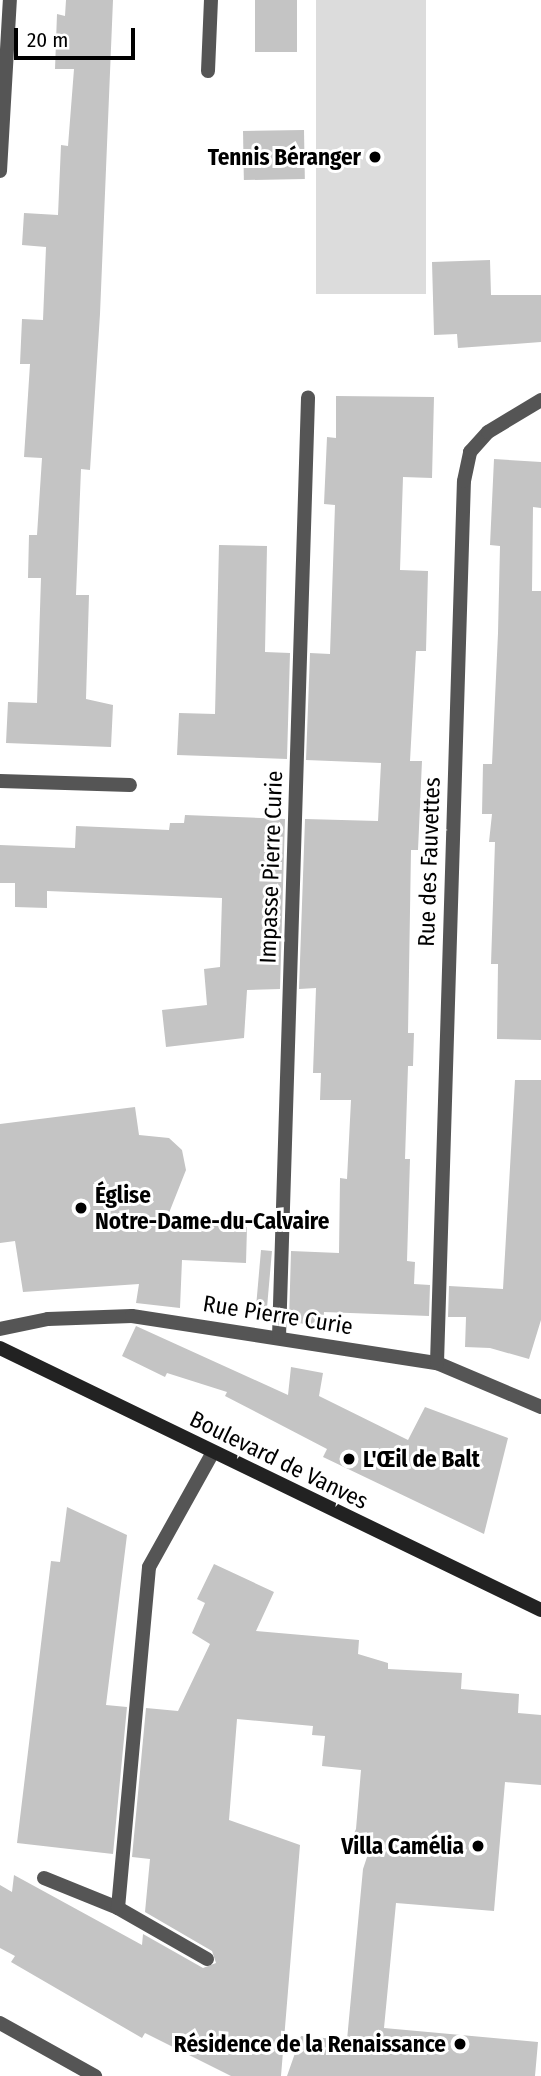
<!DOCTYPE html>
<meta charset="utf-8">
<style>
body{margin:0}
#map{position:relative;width:541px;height:2076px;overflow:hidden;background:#fff;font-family:"Fira Sans Condensed",sans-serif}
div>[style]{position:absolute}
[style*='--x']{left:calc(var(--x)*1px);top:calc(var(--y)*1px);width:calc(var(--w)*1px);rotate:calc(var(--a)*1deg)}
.green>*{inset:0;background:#dcdcdc;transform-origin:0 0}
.building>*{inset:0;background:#c4c4c4;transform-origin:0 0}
.service>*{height:14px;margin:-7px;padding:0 7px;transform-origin:7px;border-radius:7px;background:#555}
.minor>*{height:14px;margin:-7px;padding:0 7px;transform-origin:7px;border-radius:7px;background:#555}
.secondary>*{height:14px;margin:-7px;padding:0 7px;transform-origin:7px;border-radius:7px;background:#222}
.dots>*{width:19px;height:19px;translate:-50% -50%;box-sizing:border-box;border:4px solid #fff;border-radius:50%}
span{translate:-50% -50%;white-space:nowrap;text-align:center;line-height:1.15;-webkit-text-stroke:6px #fff;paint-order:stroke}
.poi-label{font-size:23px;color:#000;font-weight:700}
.right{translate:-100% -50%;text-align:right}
.left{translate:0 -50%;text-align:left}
.street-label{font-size:23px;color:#000}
.scale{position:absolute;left:14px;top:28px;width:121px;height:32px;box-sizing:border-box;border:4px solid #000;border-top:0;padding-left:9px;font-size:21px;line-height:24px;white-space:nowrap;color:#000;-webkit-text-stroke:5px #fff;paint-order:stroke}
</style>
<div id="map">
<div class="green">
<div style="left:316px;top:0;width:110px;height:294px"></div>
</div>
<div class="building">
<div style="clip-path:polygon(66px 0,113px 0,100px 314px,90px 470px,81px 469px,76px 595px,89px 595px,86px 699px,113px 705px,111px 747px,6px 743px,8px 702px,37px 703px,41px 578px,28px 578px,29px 535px,37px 535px,42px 458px,24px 457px,30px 364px,20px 364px,22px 319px,43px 320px,46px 247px,22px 245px,24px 213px,58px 215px,61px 145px,68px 146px,74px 69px,55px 69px,57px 14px,65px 16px)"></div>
<div style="left:255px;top:0;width:42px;height:52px"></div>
<div style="left:304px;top:130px;width:49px;height:61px;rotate:89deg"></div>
<div style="clip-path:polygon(490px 260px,491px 295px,541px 295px,541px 342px,458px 348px,457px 334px,434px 335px,432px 262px)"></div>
<div style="clip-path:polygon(336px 396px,434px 397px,432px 478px,403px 477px,400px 570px,428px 571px,426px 651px,416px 651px,410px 761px,422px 761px,418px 850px,411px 850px,408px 1033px,414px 1033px,413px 1066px,408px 1066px,405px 1159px,410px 1159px,407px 1261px,415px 1262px,414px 1284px,430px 1285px,429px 1316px,324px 1312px,323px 1326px,289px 1322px,291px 1251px,339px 1253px,340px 1178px,347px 1179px,351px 1100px,320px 1100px,321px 1073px,313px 1073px,316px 988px,299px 989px,305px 819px,378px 821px,381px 763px,306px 760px,310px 653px,330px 654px,335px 505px,324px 504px,327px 437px,336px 438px)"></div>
<div style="clip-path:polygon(494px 459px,541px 462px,541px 508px,533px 507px,532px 591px,541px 591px,541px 1040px,497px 1039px,498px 964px,491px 964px,495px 842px,489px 842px,492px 814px,482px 814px,483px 764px,492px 764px,498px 633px,500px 546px,490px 545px)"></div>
<div style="clip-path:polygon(219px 545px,267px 546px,265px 652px,290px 653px,287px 759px,177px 755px,179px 713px,215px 714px)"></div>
<div style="clip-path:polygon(185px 815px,285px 819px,280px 989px,247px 990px,244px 1038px,166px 1047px,162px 1010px,207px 1005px,204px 969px,220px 967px,222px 898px,47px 891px,47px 908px,15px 907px,15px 883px,0 883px,0 845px,75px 848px,76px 826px,169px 830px,170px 823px,184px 823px)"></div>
<div style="clip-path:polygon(515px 1080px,541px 1080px,541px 1320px,529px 1359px,490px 1348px,465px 1347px,466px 1317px,448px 1317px,449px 1286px,503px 1289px)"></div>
<div style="clip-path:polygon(135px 1107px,139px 1135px,169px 1138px,182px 1150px,186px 1170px,165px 1223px,247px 1227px,246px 1263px,182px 1260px,180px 1308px,136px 1303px,139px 1284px,23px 1292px,15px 1241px,0 1243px,0 1124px)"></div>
<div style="left:261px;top:1250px;width:11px;height:68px;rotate:5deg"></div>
<div style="clip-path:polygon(136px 1326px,288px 1395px,291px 1367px,323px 1373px,319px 1396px,408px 1440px,425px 1407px,508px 1438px,484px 1534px,323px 1457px,327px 1449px,225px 1396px,227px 1392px,167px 1373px,165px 1377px,122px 1356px)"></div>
<div style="clip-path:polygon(67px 1507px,127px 1535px,106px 1705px,127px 1707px,113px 1854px,17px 1843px,51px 1561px,60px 1562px)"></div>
<div style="clip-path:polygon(214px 1564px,274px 1592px,256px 1631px,359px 1640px,358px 1654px,388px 1663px,388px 1669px,462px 1673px,461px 1689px,519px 1694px,518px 1713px,541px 1715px,541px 1785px,505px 1782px,494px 1911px,396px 1903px,384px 2028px,538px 2042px,535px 2076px,287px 2076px,301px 2036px,347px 2040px,363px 1869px,369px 1851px,349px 1844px,356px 1829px,361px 1770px,322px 1766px,325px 1736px,312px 1735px,313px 1726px,237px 1719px,229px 1820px,300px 1845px,281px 2076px,231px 2076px,145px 2033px,142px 2038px,11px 1962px,15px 1956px,0 1948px,0 1885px,12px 1892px,14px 1875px,142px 1945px,143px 1934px,203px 1968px,216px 1963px,212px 1951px,145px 1912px,150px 1859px,132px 1857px,146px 1708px,178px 1711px,210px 1644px,192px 1633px,205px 1603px,197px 1599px)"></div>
</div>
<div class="service">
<div style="--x:44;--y:1878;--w:80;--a:22.1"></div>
<div style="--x:207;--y:1959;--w:103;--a:-150.2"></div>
<div style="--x:118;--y:1908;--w:342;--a:-84.8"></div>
<div style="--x:149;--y:1567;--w:129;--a:-60.9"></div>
</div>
<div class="minor">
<div style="--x:208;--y:71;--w:71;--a:-87.6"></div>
<div style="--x:0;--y:171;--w:171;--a:-86.7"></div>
<div style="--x:0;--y:781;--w:130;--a:1.8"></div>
<div style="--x:0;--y:1329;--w:49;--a:-11.8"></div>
<div style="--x:48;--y:1319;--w:84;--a:-2"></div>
<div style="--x:132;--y:1316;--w:309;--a:8.8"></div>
<div style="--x:437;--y:1363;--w:113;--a:22.9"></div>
<div style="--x:279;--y:1337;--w:940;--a:-88.23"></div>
<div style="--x:437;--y:1363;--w:882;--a:-88.25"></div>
<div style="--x:464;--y:481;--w:30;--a:-78"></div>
<div style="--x:470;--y:452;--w:27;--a:-48"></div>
<div style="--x:488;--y:432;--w:62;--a:-31.1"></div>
<div style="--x:0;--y:2023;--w:109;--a:29.2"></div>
</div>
<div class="secondary">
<div style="--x:0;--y:1348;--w:601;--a:25.84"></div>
</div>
<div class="dots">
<div style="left:375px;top:157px;background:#000"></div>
<div style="left:81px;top:1208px;background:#000"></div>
<div style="left:349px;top:1459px;background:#000"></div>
<div style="left:478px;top:1846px;background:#000"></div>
<div style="left:460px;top:2044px;background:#000"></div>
</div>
<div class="poi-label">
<span class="right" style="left:361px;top:157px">Tennis Béranger</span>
<span class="left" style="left:95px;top:1208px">Église<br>Notre-Dame-du-Calvaire</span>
<span class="left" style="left:363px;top:1459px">L'Œil de Balt</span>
<span class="right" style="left:464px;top:1846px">Villa Camélia</span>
<span class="right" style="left:446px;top:2044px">Résidence de la Renaissance</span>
</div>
<div class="street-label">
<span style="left:429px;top:862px;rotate:-88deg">Rue des Fauvettes</span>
<span style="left:271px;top:867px;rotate:-88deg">Impasse Pierre Curie</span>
<span style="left:278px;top:1315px;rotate:9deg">Rue Pierre Curie</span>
<span style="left:279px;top:1460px;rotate:26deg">Boulevard de Vanves</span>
</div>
<div class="scale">20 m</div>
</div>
